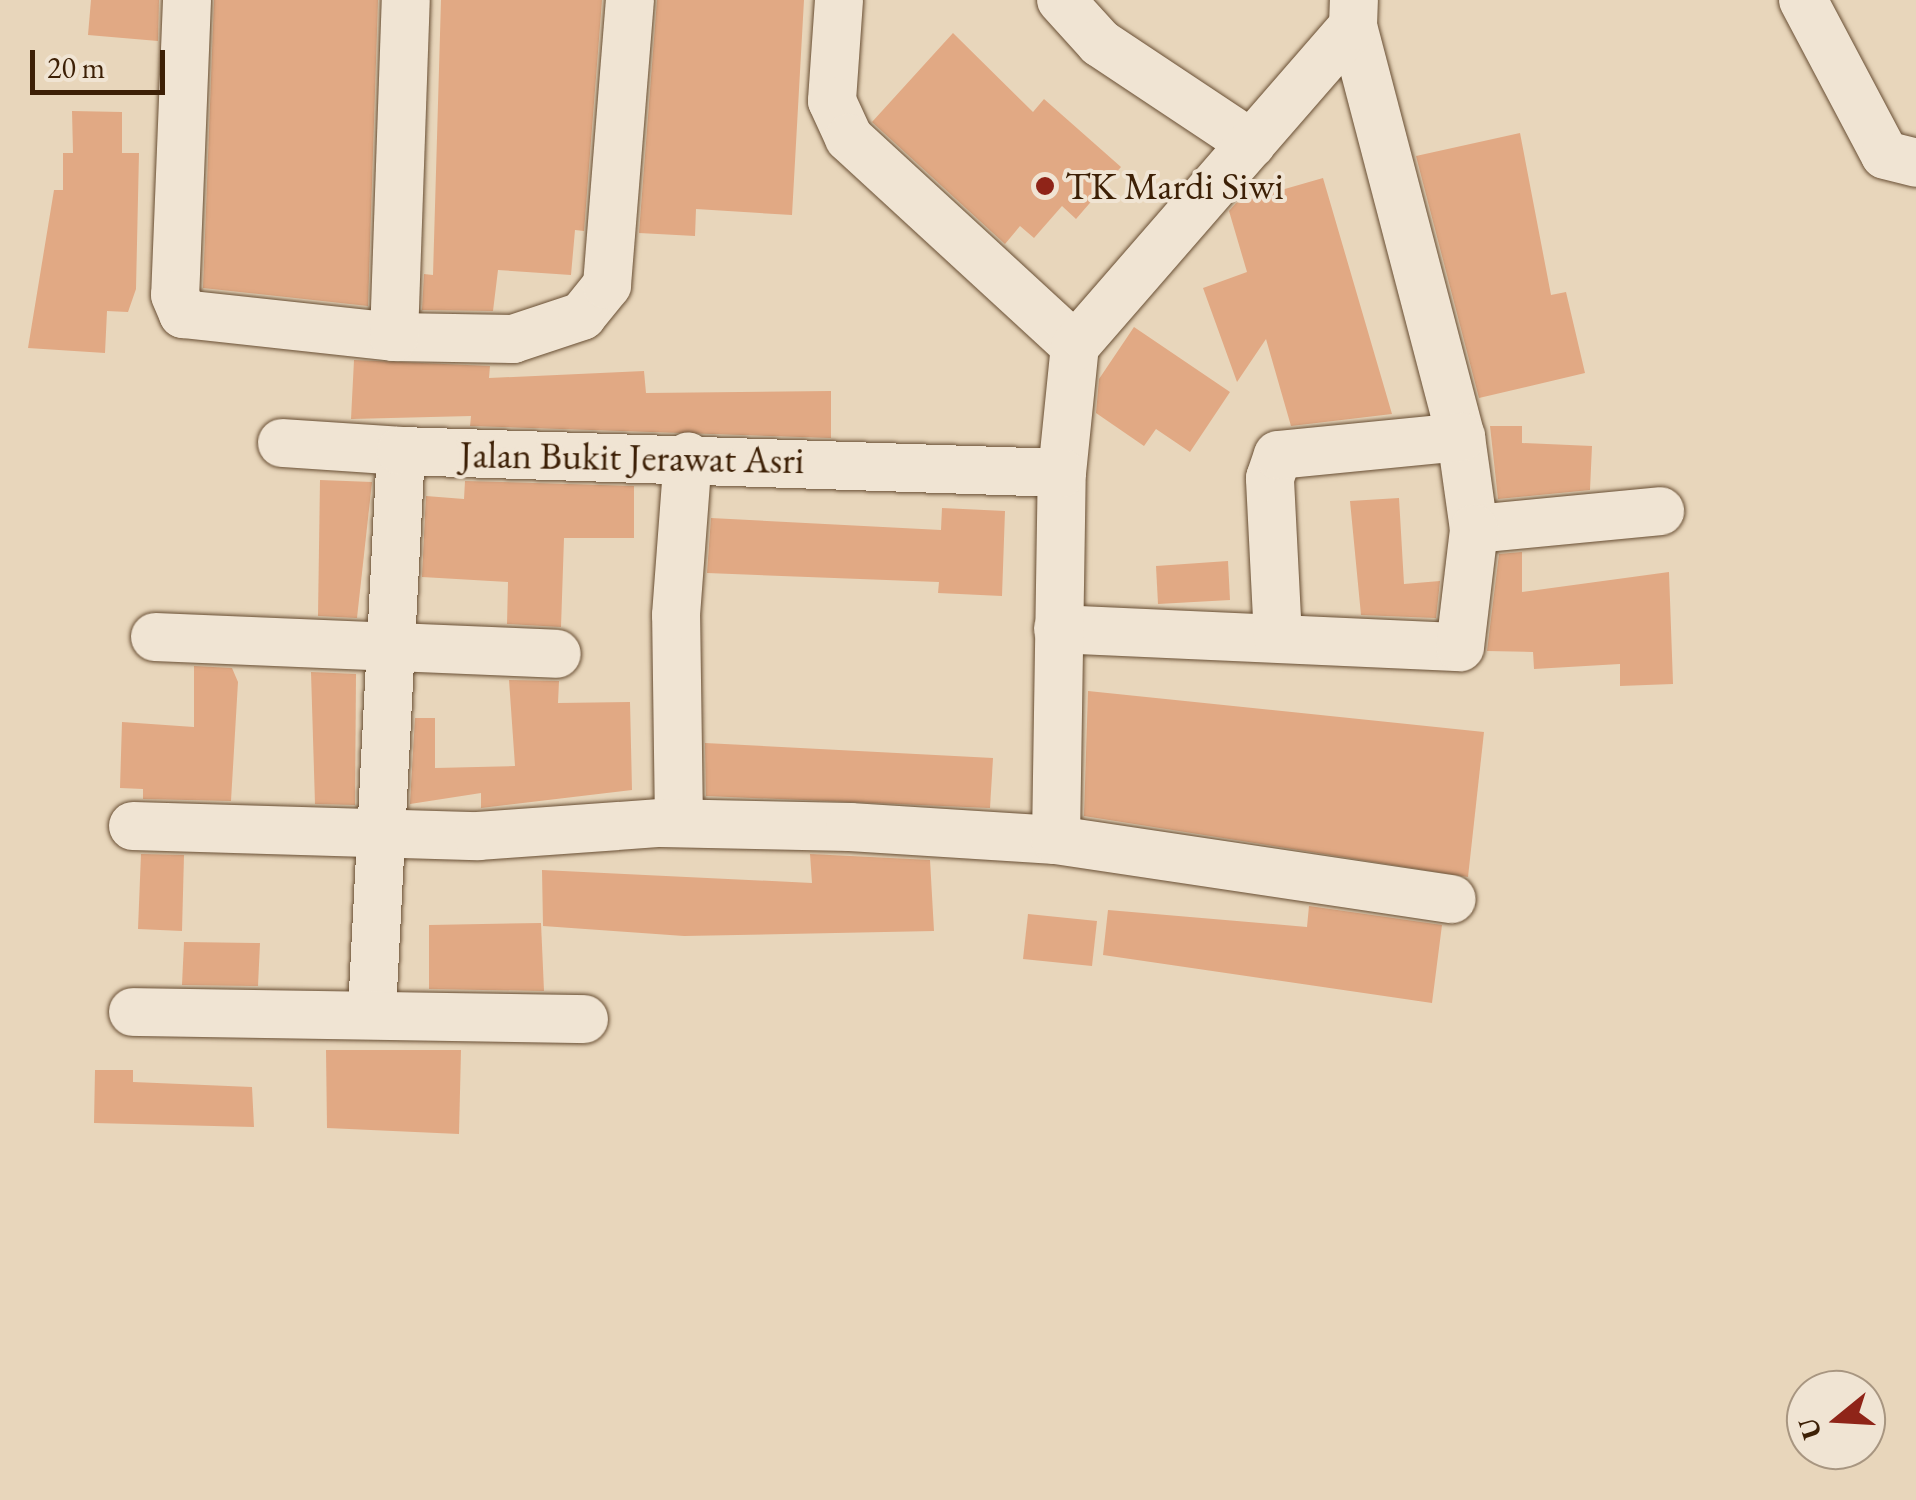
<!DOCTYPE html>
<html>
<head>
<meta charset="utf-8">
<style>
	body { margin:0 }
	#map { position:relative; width:1916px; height:1500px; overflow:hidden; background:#e8d6bb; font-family:"EB Garamond",serif }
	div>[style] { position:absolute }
	.building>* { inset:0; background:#e1a984 }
	.roads { filter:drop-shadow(0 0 2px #684e33) drop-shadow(0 0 2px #684e33) }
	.minor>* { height:48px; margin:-24px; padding:0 24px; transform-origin:24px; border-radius:24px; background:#f0e4d3 }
	.dots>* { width:28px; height:28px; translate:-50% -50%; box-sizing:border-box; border:5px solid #f0e4d3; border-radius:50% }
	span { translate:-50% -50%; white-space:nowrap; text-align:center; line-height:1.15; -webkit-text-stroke:8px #f0e4d3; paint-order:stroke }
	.poi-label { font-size:38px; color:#3d2006 }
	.left { translate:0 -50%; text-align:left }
	.street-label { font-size:38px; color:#3d2006 }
	.north { position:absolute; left:1786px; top:1370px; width:100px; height:100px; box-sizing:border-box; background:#f0e4d3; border:2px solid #a89681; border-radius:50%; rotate:252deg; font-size:28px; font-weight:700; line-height:40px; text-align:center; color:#3d2006 }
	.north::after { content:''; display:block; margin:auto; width:35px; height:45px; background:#8f2418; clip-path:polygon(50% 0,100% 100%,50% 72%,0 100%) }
	.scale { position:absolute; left:30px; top:50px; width:135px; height:45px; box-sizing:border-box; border:5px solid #3d2006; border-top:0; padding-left:12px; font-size:30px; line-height:35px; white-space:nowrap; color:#3d2006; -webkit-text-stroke:8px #f0e4d3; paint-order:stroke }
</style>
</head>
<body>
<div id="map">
	<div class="building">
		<i style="clip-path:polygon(91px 0,159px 0,158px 41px,88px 35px)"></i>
		<i style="clip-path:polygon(214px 0,378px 0,368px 306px,203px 288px)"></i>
		<i style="clip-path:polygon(441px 0,602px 0,584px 231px,575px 230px,571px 275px,498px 270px,493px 311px,422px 310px,424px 274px,433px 275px)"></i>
		<i style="clip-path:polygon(657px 0,804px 0,792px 215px,696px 209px,695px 236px,639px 233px)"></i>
		<i style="clip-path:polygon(953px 33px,1033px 112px,1044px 99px,1121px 167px,1076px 219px,1062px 206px,1034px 238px,1020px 226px,1005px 244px,872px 122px)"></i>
		<i style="clip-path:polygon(72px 111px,122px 112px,122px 153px,139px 153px,136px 289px,128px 312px,107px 311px,105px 353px,28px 348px,54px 190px,63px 190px,63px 153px,73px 153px)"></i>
		<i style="clip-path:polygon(1520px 133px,1551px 295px,1566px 292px,1585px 373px,1479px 398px,1416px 156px)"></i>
		<i style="clip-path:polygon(1323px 178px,1392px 414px,1291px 426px,1266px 339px,1237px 382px,1203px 288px,1247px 272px,1229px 211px,1236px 203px)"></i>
		<i style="clip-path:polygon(1134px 327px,1230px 392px,1190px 452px,1156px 429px,1144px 446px,1096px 413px,1099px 379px)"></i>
		<i style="clip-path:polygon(354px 360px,490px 366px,489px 378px,644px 371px,646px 393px,831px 391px,831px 438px,470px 426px,471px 416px,351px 419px)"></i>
		<i style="clip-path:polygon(1490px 426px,1522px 426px,1522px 443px,1592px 446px,1590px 490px,1498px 499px)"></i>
		<i style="clip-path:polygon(320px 480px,372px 482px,357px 618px,318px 616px)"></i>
		<i style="clip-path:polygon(465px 481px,634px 486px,634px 538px,564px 538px,561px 627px,507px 624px,508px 582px,422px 577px,426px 496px,464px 499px)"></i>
		<i style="clip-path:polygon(1399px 498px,1404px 584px,1440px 581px,1436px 618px,1361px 615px,1350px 501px)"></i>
		<i style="clip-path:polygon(942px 508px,1005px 511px,1002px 596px,938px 593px,939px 582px,707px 573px,711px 518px,941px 530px)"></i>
		<i style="clip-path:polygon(1522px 552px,1522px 592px,1669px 572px,1673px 684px,1620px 686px,1620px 664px,1534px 669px,1533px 652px,1487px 651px,1499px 554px)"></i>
		<i style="clip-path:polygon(1228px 561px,1230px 600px,1158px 604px,1156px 566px)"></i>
		<i style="clip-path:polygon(194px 666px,232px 668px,238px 682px,231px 801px,143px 799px,143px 789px,120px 788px,122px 722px,194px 727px)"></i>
		<i style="clip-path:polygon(311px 672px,356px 674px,355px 805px,315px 804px)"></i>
		<i style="clip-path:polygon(509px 680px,559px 681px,558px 703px,630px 702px,632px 790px,481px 808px,481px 793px,410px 804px,415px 718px,435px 718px,435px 768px,515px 766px)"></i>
		<i style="clip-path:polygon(1088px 691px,1484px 732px,1468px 877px,1084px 816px)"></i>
		<i style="clip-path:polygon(705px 743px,993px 758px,990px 808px,706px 796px)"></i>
		<i style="clip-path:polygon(141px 854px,184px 855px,182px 931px,138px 929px)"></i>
		<i style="clip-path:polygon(810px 854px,930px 860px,934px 931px,684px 936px,543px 926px,542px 870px,812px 883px)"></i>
		<i style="clip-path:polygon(1309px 906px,1442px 925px,1432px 1003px,1103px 955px,1108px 910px,1307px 927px)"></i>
		<i style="clip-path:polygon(1028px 914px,1097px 921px,1092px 966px,1023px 959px)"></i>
		<i style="clip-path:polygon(541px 923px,544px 991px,429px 989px,429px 925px)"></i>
		<i style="clip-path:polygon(184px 942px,260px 943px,258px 986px,182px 985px)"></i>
		<i style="clip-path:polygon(326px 1050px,461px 1050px,459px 1134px,327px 1128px)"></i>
		<i style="clip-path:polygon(95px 1070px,133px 1070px,133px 1082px,252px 1087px,254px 1127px,94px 1123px)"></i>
	</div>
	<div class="roads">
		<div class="minor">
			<i style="left:187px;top:0;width:295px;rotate:92.3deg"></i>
			<i style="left:175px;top:295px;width:21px;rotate:67deg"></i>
			<i style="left:183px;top:314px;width:212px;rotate:6.2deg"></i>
			<i style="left:394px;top:337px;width:119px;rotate:1deg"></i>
			<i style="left:513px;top:339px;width:73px;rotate:-18.4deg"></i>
			<i style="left:582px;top:316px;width:40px;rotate:-51deg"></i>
			<i style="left:607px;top:285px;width:286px;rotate:-85.4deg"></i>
			<i style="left:839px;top:0;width:101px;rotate:94deg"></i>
			<i style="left:832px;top:101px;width:41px;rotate:65.3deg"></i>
			<i style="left:849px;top:138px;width:307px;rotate:42.6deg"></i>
			<i style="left:1061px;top:0;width:58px;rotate:47.8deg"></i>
			<i style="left:1100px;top:43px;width:182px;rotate:33.6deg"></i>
			<i style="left:1803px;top:0;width:175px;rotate:62.1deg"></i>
			<i style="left:1885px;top:155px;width:32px;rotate:14deg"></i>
			<i style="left:1353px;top:26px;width:425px;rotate:75.3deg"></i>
			<i style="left:1461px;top:437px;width:93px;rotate:82deg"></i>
			<i style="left:1474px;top:529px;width:187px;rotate:-5.5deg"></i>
			<i style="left:394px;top:337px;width:337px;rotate:-88deg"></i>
			<i style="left:282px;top:443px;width:119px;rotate:3.8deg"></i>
			<i style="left:1058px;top:629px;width:402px;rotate:2.6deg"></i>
			<i style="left:1460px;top:647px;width:119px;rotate:-83.2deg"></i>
			<i style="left:155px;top:637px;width:402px;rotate:2.4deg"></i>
			<i style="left:1278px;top:638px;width:160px;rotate:-92.9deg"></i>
			<i style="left:1270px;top:478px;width:24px;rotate:-71deg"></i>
			<i style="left:1278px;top:455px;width:184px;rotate:-5.6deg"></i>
			<i style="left:679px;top:823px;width:208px;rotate:-90.8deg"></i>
			<i style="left:676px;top:615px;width:159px;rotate:-85.7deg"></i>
			<i style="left:133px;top:826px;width:345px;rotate:1.7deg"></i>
			<i style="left:478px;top:836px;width:183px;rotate:-4.1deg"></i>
			<i style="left:661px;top:823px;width:189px;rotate:1.2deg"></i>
			<i style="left:850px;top:827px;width:206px;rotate:3.6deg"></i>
			<i style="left:1056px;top:840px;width:400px;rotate:8.5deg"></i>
			<i style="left:1056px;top:840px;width:367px;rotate:-89.1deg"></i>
			<i style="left:1062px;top:473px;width:128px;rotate:-84.2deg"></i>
			<i style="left:1075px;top:346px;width:424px;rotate:-49deg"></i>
			<i style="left:1353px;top:26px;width:26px;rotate:-88deg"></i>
			<i style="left:372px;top:1011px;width:561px;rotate:-87.04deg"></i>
			<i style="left:401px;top:451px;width:661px;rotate:1.91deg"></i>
			<i style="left:133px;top:1012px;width:451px;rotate:0.9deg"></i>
		</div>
	</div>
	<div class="dots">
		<i style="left:1045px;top:186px;background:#8f2418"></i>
	</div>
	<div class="poi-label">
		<span class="left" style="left:1065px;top:186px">TK Mardi Siwi</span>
	</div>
	<div class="street-label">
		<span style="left:632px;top:457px;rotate:1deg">Jalan Bukit Jerawat Asri</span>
	</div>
	<div class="north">U</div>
	<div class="scale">20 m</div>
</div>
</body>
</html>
